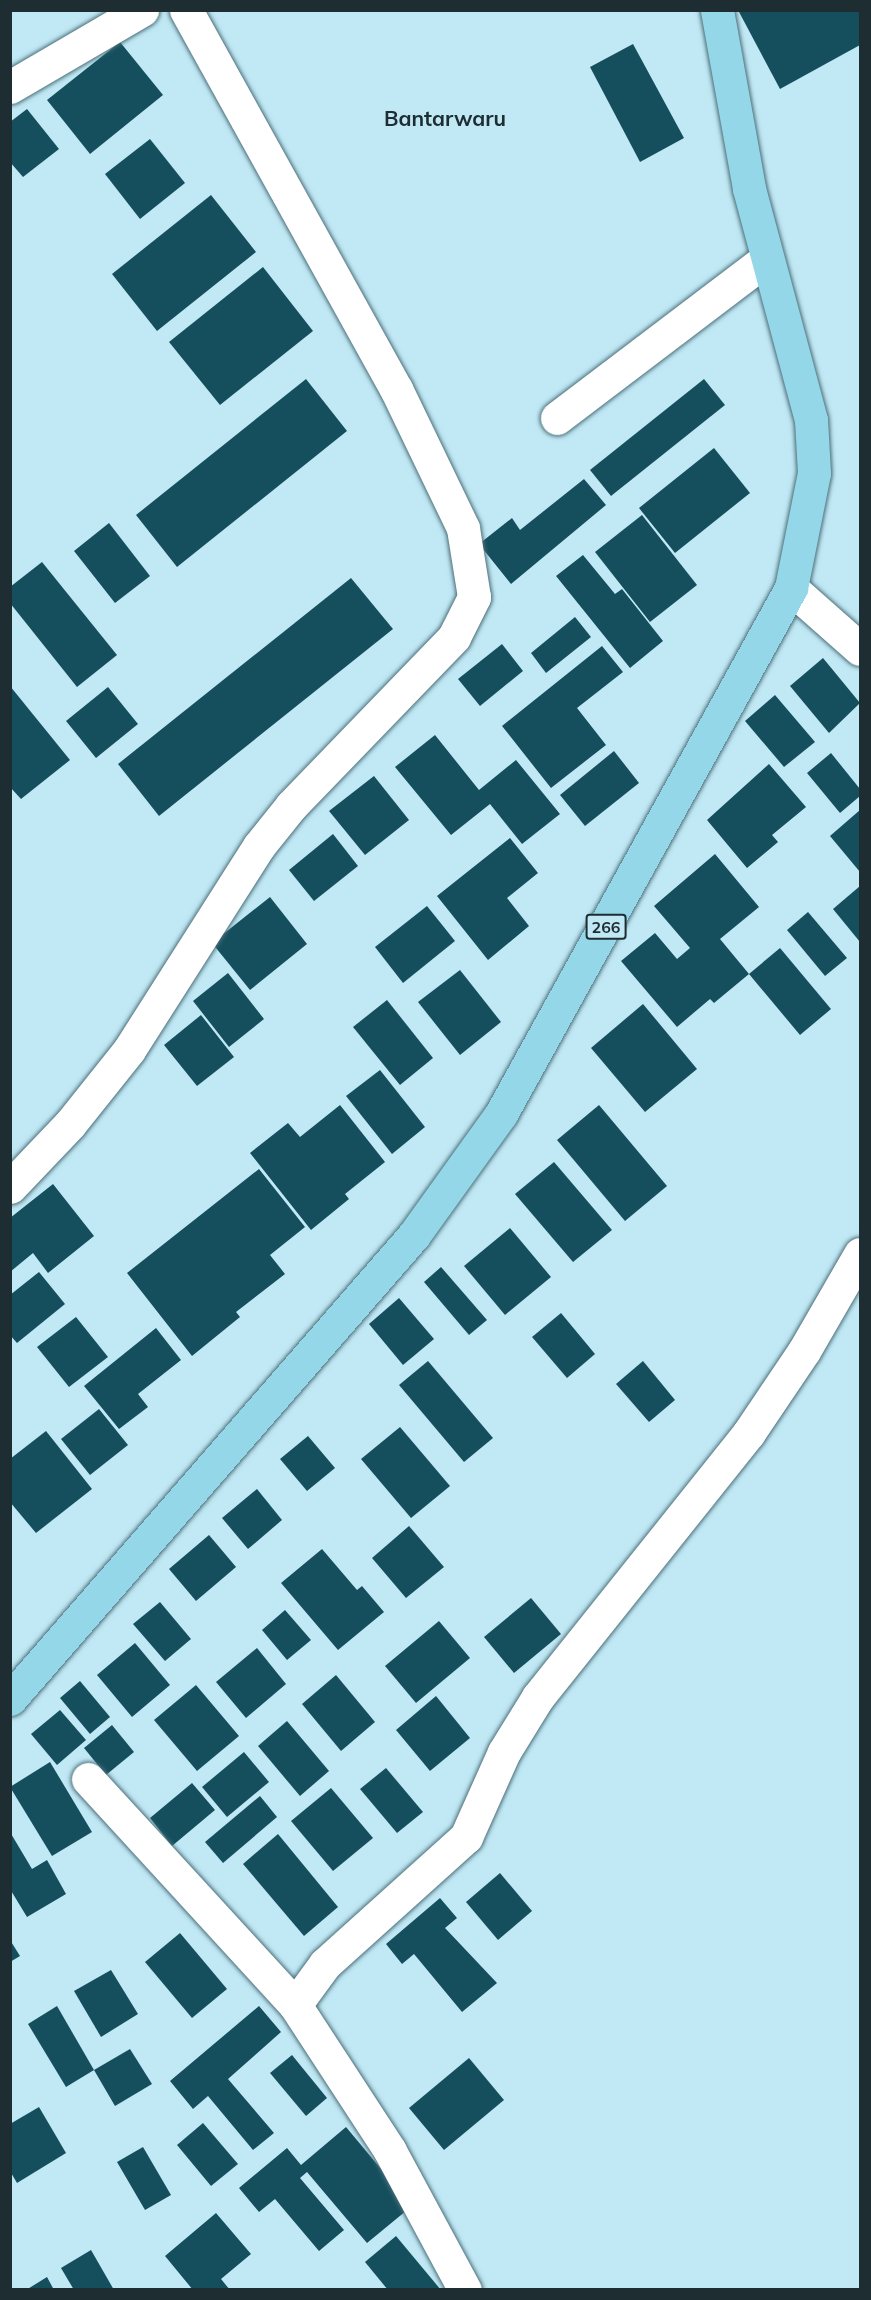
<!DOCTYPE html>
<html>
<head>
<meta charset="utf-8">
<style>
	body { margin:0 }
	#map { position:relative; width:871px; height:2300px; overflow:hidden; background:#c1e9f5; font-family:Mulish,sans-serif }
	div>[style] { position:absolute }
	.building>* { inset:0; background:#154f5d }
	.roads { filter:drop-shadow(0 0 2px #4b6f7a) drop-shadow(0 0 2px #4b6f7a) }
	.street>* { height:33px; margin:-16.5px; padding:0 16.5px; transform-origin:16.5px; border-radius:16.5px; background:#fff }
	.primary>* { height:33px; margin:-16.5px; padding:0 16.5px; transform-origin:16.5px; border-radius:16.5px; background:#94d7e8 }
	span { translate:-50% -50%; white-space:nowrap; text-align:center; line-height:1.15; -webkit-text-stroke:6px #c1e9f5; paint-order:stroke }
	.shield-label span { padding:2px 4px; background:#c1e9f5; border:2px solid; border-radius:4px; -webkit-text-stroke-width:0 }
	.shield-label { font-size:16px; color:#1e2d32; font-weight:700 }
	.quarter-label { font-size:21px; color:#1e2d32; font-weight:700 }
	.frame { position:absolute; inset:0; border:12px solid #1e2d32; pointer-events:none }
</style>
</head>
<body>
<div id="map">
	<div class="building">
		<i style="clip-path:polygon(738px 10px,860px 10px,860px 45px,780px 89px)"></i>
		<i style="clip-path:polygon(120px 42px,163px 95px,90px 154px,47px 100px)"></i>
		<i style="clip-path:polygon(633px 44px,684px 138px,640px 162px,590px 67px)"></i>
		<i style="clip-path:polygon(27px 109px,59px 149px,23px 177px,10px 162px,10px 122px)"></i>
		<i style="clip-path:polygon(150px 139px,185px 183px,140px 219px,105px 174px)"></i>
		<i style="clip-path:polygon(211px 195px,256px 252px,157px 331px,112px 274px)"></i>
		<i style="clip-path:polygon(263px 267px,313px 331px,220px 405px,169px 342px)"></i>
		<i style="clip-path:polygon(306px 379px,347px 431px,177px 567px,136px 515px)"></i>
		<i style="clip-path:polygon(704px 379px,725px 405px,611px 496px,590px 470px)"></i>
		<i style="clip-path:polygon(714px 448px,750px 493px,675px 553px,639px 508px)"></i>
		<i style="clip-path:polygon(584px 479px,606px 505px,511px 584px,479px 544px,512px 518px,520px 530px)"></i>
		<i style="clip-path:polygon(642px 515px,697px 585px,650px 622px,595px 552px)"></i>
		<i style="clip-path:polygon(109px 523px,150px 576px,115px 603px,74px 551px)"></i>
		<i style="clip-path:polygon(583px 555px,615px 594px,622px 589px,663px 641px,630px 668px,556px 576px)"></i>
		<i style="clip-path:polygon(42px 562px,117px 655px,77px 687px,10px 603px,10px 587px)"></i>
		<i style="clip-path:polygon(351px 578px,393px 629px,159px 816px,118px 764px)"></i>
		<i style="clip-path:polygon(575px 617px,591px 637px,546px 673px,531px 653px)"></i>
		<i style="clip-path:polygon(502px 644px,523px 671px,480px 706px,458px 679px)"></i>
		<i style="clip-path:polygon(602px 646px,623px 672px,577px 708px,606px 745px,551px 788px,502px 726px)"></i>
		<i style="clip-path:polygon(823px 658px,860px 703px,829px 733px,790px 686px)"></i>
		<i style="clip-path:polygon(10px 686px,70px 760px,21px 799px,10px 787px)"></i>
		<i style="clip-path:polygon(108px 687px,138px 724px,96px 758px,66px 721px)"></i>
		<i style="clip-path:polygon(775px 695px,815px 742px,784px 767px,745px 721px)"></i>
		<i style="clip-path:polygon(435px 735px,479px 790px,516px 760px,560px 814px,522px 844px,490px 804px,451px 835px,395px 767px)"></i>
		<i style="clip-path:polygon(614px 751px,639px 783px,585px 826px,560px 795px)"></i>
		<i style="clip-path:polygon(831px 753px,860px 789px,860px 796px,840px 813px,807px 773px)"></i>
		<i style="clip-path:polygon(769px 764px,806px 807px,772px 835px,778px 842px,747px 868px,707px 820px)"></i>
		<i style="clip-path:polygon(374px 776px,409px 820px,365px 855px,329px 811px)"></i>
		<i style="clip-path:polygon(860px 810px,860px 872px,830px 836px)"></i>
		<i style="clip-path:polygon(333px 834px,358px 866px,314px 901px,289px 870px)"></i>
		<i style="clip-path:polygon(510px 838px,538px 873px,507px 898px,529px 926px,488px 960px,437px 896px)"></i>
		<i style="clip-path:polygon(715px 854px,759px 907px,720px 939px,749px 974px,714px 1003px,710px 999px,677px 1027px,621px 961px,655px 933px,677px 959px,690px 948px,654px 906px)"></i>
		<i style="clip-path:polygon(860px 886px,860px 942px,833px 909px)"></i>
		<i style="clip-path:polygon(270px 897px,307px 944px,250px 990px,212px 943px)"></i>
		<i style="clip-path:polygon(427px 906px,455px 941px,403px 983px,375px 947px)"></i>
		<i style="clip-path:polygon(808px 912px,847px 958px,825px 976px,787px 930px)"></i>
		<i style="clip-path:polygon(780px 948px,831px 1009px,800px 1035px,749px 974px)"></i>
		<i style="clip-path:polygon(460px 970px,501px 1022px,460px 1055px,418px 1002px)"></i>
		<i style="clip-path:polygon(228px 973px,264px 1019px,229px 1047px,193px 1001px)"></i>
		<i style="clip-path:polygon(387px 1000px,433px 1058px,400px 1085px,353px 1027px)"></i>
		<i style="clip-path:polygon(643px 1004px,697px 1069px,645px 1112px,591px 1048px)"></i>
		<i style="clip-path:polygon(201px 1015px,234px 1057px,197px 1086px,164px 1045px)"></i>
		<i style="clip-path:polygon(380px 1070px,425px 1127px,392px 1154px,346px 1096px)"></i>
		<i style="clip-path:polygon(340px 1105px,385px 1162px,345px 1194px,349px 1199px,311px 1230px,250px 1153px,288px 1123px,300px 1137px)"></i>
		<i style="clip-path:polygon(599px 1105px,667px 1186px,625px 1221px,557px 1140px)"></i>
		<i style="clip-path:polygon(554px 1162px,612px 1230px,573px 1262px,515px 1194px)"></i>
		<i style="clip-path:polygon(259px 1169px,305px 1227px,270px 1255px,285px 1274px,236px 1312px,240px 1317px,192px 1356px,127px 1273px)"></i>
		<i style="clip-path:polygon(53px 1184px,94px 1236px,48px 1273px,33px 1253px,10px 1272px,10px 1218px)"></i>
		<i style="clip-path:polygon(510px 1228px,551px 1277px,505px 1315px,464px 1266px)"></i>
		<i style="clip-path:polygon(441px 1267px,487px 1320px,469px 1335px,424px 1282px)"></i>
		<i style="clip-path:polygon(39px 1272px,65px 1304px,17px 1343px,10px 1335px,10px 1295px)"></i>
		<i style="clip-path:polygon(399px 1298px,434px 1339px,403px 1365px,369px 1324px)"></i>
		<i style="clip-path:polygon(561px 1313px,595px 1354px,567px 1378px,532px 1337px)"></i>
		<i style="clip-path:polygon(76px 1317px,108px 1357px,69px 1387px,37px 1347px)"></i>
		<i style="clip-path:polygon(156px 1328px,181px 1360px,138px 1394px,148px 1407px,119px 1429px,84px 1386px)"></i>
		<i style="clip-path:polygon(428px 1361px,493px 1438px,464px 1462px,399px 1385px)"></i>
		<i style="clip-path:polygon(643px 1361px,675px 1400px,649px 1422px,616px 1384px)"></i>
		<i style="clip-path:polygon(99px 1409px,128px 1445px,90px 1475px,61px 1439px)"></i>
		<i style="clip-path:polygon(400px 1427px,450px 1486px,411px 1518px,361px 1459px)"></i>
		<i style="clip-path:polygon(46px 1431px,92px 1489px,36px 1533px,10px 1502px,10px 1459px)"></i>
		<i style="clip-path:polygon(308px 1436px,335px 1468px,307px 1491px,280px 1459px)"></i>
		<i style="clip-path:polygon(257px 1489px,282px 1520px,248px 1549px,222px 1518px)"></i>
		<i style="clip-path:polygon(409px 1526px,444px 1567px,406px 1598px,372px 1558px)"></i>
		<i style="clip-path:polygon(209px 1535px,236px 1567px,196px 1601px,169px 1569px)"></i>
		<i style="clip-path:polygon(322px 1549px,357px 1590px,362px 1586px,384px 1612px,338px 1650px,281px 1583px)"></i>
		<i style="clip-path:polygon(531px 1598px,561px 1634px,514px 1673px,484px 1637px)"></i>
		<i style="clip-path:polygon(160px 1602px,191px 1639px,165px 1661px,133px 1624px)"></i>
		<i style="clip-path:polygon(285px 1610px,311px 1640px,287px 1660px,262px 1630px)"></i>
		<i style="clip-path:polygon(439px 1621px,470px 1658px,416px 1703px,385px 1666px)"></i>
		<i style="clip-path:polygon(135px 1643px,170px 1685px,132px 1717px,97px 1675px)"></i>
		<i style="clip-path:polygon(257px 1648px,286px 1684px,246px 1718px,216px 1682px)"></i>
		<i style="clip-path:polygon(336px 1675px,375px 1722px,341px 1751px,302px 1704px)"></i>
		<i style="clip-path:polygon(80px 1681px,110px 1717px,90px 1734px,60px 1698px)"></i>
		<i style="clip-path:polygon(196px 1685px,239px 1736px,197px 1771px,154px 1720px)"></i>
		<i style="clip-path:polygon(436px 1696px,470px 1738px,430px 1771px,396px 1730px)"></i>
		<i style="clip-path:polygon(60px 1710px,86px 1740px,57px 1765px,31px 1734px)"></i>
		<i style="clip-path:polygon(287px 1721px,329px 1771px,300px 1796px,258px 1746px)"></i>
		<i style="clip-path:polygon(112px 1725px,134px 1752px,106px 1775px,84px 1748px)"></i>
		<i style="clip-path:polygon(244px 1752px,269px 1782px,227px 1817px,202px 1787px)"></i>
		<i style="clip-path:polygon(50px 1762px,92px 1832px,52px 1856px,10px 1787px)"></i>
		<i style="clip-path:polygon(386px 1768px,423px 1812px,397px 1833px,360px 1789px)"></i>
		<i style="clip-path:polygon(192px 1783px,215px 1810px,172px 1846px,150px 1818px)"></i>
		<i style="clip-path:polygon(331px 1788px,373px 1838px,333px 1871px,291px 1821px)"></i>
		<i style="clip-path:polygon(260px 1796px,277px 1817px,223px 1863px,205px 1842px)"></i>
		<i style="clip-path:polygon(10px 1832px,32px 1869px,47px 1860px,66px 1894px,27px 1917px,10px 1889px)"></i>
		<i style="clip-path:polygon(278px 1834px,338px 1907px,304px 1936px,243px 1864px)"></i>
		<i style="clip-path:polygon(500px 1873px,532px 1911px,498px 1940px,466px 1902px)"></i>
		<i style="clip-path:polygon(440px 1898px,457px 1918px,445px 1928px,497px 1983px,462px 2012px,414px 1954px,402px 1964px,386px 1944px)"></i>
		<i style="clip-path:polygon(180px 1933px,227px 1989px,192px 2018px,145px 1962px)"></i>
		<i style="clip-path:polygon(10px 1940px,20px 1956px,10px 1962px)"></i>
		<i style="clip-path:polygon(111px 1970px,138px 2014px,101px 2037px,74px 1991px)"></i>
		<i style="clip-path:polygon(57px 2006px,94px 2070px,66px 2087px,28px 2024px)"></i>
		<i style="clip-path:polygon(259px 2006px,281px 2032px,228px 2079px,274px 2133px,253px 2150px,208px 2096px,193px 2109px,170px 2081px)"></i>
		<i style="clip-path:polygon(130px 2049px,152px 2084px,115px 2106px,94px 2070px)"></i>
		<i style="clip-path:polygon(292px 2055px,327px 2098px,306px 2116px,270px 2073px)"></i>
		<i style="clip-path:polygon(469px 2058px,504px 2100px,444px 2150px,409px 2108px)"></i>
		<i style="clip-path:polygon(39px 2107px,66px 2153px,17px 2183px,10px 2171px,10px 2124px)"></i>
		<i style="clip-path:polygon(203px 2123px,238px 2164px,211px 2186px,177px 2145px)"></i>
		<i style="clip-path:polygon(346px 2127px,412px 2206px,367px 2243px,307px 2172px,300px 2178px,344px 2230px,319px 2251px,275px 2199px,259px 2212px,239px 2188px,287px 2148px,301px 2165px)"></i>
		<i style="clip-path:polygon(143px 2147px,171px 2195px,145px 2210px,117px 2162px)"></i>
		<i style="clip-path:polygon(216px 2213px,251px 2254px,221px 2279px,230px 2290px,193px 2290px,165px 2256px)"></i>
		<i style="clip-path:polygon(396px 2236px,441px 2290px,388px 2290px,365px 2262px)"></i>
		<i style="clip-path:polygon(91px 2250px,114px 2290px,74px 2290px,61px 2268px)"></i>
		<i style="clip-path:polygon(47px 2277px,54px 2290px,26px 2290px)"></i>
	</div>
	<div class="roads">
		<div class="street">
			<i style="left:10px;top:87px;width:153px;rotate:-30.3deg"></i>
			<i style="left:557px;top:418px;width:261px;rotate:-37.2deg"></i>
			<i style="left:791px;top:588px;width:92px;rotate:41.5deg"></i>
			<i style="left:10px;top:1187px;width:87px;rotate:-46.4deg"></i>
			<i style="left:70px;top:1124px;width:95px;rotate:-51.4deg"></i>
			<i style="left:129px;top:1050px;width:242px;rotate:-57.5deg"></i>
			<i style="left:259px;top:846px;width:51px;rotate:-51.3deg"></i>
			<i style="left:291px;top:806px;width:235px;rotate:-46deg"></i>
			<i style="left:454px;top:637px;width:45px;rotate:-63.4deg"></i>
			<i style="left:474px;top:597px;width:70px;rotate:-99.1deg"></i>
			<i style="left:463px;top:528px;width:154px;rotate:-115.7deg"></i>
			<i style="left:396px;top:389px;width:433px;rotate:-119deg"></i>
			<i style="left:88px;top:1779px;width:306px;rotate:47.5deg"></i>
			<i style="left:295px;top:2005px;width:174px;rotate:56.9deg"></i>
			<i style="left:390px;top:2151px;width:158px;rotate:61.7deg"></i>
			<i style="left:295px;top:2005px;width:51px;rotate:-53.8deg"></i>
			<i style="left:325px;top:1964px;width:190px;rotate:-42deg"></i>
			<i style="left:466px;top:1837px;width:93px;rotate:-65.9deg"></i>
			<i style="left:504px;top:1752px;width:65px;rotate:-58.3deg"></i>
			<i style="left:538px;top:1697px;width:337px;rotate:-51.4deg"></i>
			<i style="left:748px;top:1434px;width:100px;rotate:-56deg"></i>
			<i style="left:804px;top:1351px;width:112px;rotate:-60deg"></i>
		</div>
		<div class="primary">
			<i style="left:10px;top:1699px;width:615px;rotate:-48.95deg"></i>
			<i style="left:414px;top:1235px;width:149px;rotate:-54.3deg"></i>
			<i style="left:501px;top:1114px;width:601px;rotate:-61.13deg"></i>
			<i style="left:791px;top:588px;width:117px;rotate:-78.7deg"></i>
			<i style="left:814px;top:473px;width:53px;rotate:-93.2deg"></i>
			<i style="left:811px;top:420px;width:240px;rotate:-105deg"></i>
			<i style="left:749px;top:188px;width:181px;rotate:-100.2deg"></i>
		</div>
	</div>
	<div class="shield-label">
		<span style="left:606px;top:927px">266</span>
	</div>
	<div class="quarter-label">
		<span style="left:445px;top:118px">Bantarwaru</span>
	</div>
	<div class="frame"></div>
</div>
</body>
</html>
